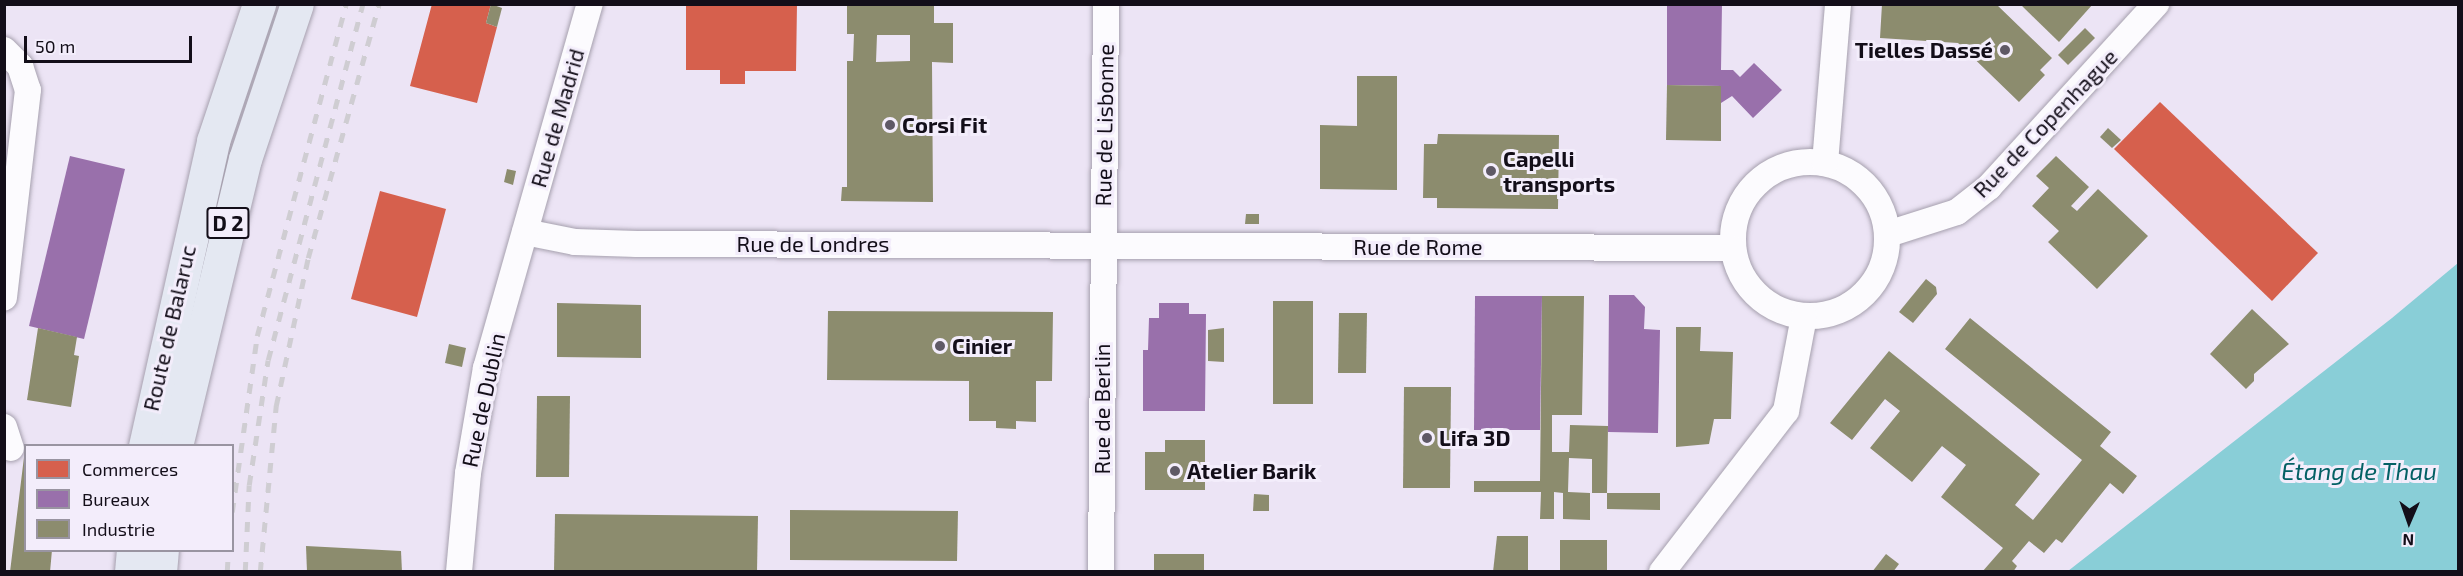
<!DOCTYPE html>
<html>
<head>
<meta charset="utf-8">
<style>
	body { margin:0 }
	#map { position:relative; width:2463px; height:576px; overflow:hidden; background:#ece4f5; font-family:"Exo 2",sans-serif }
	div>[style] { position:absolute }
	.water>* { inset:0; background:#89ced7 }
	.shops>* { inset:0; background:#d6604d }
	.offices>* { inset:0; background:#9970ab }
	.industry>* { inset:0; background:#8c8c6e }
	.roads { filter:drop-shadow(0 0 2px #a6a0ae) drop-shadow(0 0 2px #a6a0ae) }
	.minor>* { height:26px; margin:-13px; padding:0 13px; transform-origin:13px; border-radius:13px; background:#fcfbfe }
	.minor>.ring { margin:-13px; padding:0; box-sizing:content-box; background:none; border:26px solid #fcfbfe; border-radius:50% }
	.major>* { height:33px; margin:-16.5px; padding:0 16.5px; transform-origin:16.5px; border-radius:16.5px; background:#e4e8f2 }
	.rail>* { height:4.5px; margin-top:-2.25px; transform-origin:0; background:repeating-linear-gradient(90deg,#cfcdd2 0 10px,transparent 0 20px) }
	.dots>* { width:16px; height:16px; translate:-50% -50%; box-sizing:border-box; border:3px solid #f3edfb; border-radius:50% }
	span { translate:-50% -50%; white-space:nowrap; text-align:center; line-height:1.15; -webkit-text-stroke:6px #f3edfb; paint-order:stroke }
	.shield-label span { padding:2px 4px; background:#f3edfb; border:2px solid; border-radius:4px; -webkit-text-stroke-width:0 }
	.shield-label { font-size:21px; color:#130e19; font-weight:700 }
	.poi-label { font-size:22px; color:#130e19; font-weight:700 }
	.right { translate:-100% -50%; text-align:right }
	.left { translate:0 -50%; text-align:left }
	.street-label { font-size:22px; color:#130e19 }
	.water-label { font-size:24px; color:#036064; font-style:italic }
	.frame { position:absolute; inset:0; border:6px solid #130e19; pointer-events:none }
	.legend { position:absolute; left:24px; top:444px; width:210px; height:108px; box-sizing:border-box; background:#f3edfb; border:2px solid #9994a1; margin:0; padding:8px 10px; list-style:none; font-size:18px; color:#130e19 }
	.legend li { display:flex; align-items:center; gap:12px; height:30px }
	.legend b { width:30px; border:2px solid #9994a1 }
	.north { position:absolute; left:2379px; top:492px; width:60px; height:60px; -webkit-text-stroke:4px #f3edfb; paint-order:stroke; rotate:182deg; font-size:16px; font-weight:700; line-height:24px; text-align:center; color:#130e19 }
	.north::after { content:''; display:block; margin:auto; width:21px; height:27px; background:#130e19; clip-path:polygon(50% 0,100% 100%,50% 72%,0 100%) }
	.scale { position:absolute; left:24px; top:36px; width:168px; height:27px; box-sizing:border-box; border:3px solid #130e19; border-top:0; padding-left:8px; font-size:18px; line-height:21px; white-space:nowrap; color:#130e19; -webkit-text-stroke:4px #f3edfb; paint-order:stroke }
</style>
</head>
<body>
<div id="map">
	<div class="water">
		<i style="clip-path:polygon(2458px 263px,2458px 571px,2068px 571px,2392px 318px)"></i>
	</div>
	<div class="shops">
		<i style="clip-path:polygon(432px 4px,491px 4px,486px 23px,497px 27px,477px 103px,410px 86px)"></i>
		<i style="clip-path:polygon(686px 4px,797px 4px,796px 71px,745px 71px,745px 84px,720px 84px,720px 70px,686px 70px)"></i>
		<i style="clip-path:polygon(2160px 102px,2318px 253px,2272px 301px,2114px 149px)"></i>
		<i style="clip-path:polygon(380px 191px,446px 209px,417px 317px,351px 299px)"></i>
	</div>
	<div class="offices">
		<i style="clip-path:polygon(1667px 4px,1722px 4px,1721px 70px,1733px 70px,1740px 77px,1754px 63px,1782px 90px,1753px 118px,1732px 96px,1721px 103px,1721px 86px,1667px 85px)"></i>
		<i style="clip-path:polygon(70px 156px,125px 169px,84px 339px,29px 326px)"></i>
		<i style="clip-path:polygon(1609px 295px,1634px 295px,1645px 307px,1644px 329px,1660px 330px,1658px 433px,1608px 432px)"></i>
		<i style="clip-path:polygon(1475px 296px,1542px 296px,1540px 430px,1474px 430px)"></i>
		<i style="clip-path:polygon(1159px 303px,1189px 303px,1189px 314px,1206px 314px,1205px 411px,1143px 411px,1143px 350px,1148px 350px,1149px 318px,1159px 318px)"></i>
	</div>
	<div class="industry">
		<i style="clip-path:polygon(491px 4px,502px 8px,497px 27px,486px 23px)"></i>
		<i style="clip-path:polygon(1882px 4px,1996px 4px,2052px 58px,2040px 70px,2045px 75px,2019px 102px,1958px 43px,1880px 38px)"></i>
		<i style="clip-path:polygon(2020px 4px,2093px 4px,2059px 42px)"></i>
		<i style="clip-path:polygon(evenodd,847px 5px,934px 5px,934px 23px,953px 23px,953px 63px,932px 62px,933px 202px,841px 201px,842px 187px,847px 187px,847px 61px,853px 61px,854px 34px,847px 34px,847px 5px,877px 35px,910px 35px,910px 61px,876px 62px,877px 35px)"></i>
		<i style="clip-path:polygon(2085px 28px,2095px 38px,2068px 65px,2058px 55px)"></i>
		<i style="clip-path:polygon(1357px 76px,1397px 76px,1397px 190px,1320px 189px,1320px 125px,1357px 126px)"></i>
		<i style="clip-path:polygon(1667px 85px,1721px 86px,1721px 141px,1666px 140px)"></i>
		<i style="clip-path:polygon(2108px 128px,2121px 140px,2112px 148px,2100px 137px)"></i>
		<i style="clip-path:polygon(1438px 134px,1559px 135px,1558px 209px,1437px 208px,1437px 198px,1423px 198px,1424px 144px,1437px 144px)"></i>
		<i style="clip-path:polygon(2056px 156px,2089px 187px,2071px 206px,2077px 211px,2098px 189px,2148px 236px,2097px 289px,2048px 242px,2059px 231px,2032px 206px,2049px 188px,2036px 176px)"></i>
		<i style="clip-path:polygon(507px 169px,516px 171px,513px 185px,504px 182px)"></i>
		<i style="clip-path:polygon(1246px 214px,1259px 214px,1259px 224px,1245px 224px)"></i>
		<i style="clip-path:polygon(1926px 279px,1936px 287px,1937px 294px,1913px 323px,1899px 312px)"></i>
		<i style="clip-path:polygon(1542px 296px,1584px 296px,1582px 415px,1552px 415px,1552px 452px,1569px 452px,1570px 425px,1608px 426px,1607px 493px,1592px 493px,1592px 459px,1569px 458px,1568px 492px,1590px 493px,1590px 520px,1563px 519px,1563px 493px,1554px 492px,1554px 519px,1540px 519px,1541px 492px,1474px 492px,1474px 481px,1540px 481px)"></i>
		<i style="clip-path:polygon(1273px 301px,1313px 301px,1313px 404px,1273px 404px)"></i>
		<i style="clip-path:polygon(557px 303px,641px 305px,641px 358px,557px 357px)"></i>
		<i style="clip-path:polygon(2252px 309px,2289px 344px,2254px 374px,2254px 381px,2246px 389px,2210px 354px)"></i>
		<i style="clip-path:polygon(828px 311px,1053px 312px,1052px 381px,1036px 381px,1036px 422px,1016px 421px,1016px 429px,996px 428px,996px 421px,969px 421px,969px 381px,827px 380px)"></i>
		<i style="clip-path:polygon(1339px 313px,1367px 313px,1366px 373px,1338px 373px)"></i>
		<i style="clip-path:polygon(1970px 318px,2111px 432px,2100px 446px,2137px 476px,2123px 494px,2110px 483px,2062px 543px,2056px 539px,2044px 553px,2029px 541px,2012px 561px,2017px 566px,2013px 572px,1982px 572px,2003px 548px,1941px 497px,1966px 465px,1942px 446px,1912px 482px,1870px 448px,1900px 411px,1885px 399px,1852px 440px,1830px 423px,1889px 351px,2040px 474px,2015px 505px,2033px 520px,2082px 460px,1945px 349px)"></i>
		<i style="clip-path:polygon(1676px 327px,1701px 327px,1700px 351px,1733px 352px,1731px 419px,1714px 419px,1709px 444px,1676px 447px)"></i>
		<i style="clip-path:polygon(38px 328px,77px 337px,74px 355px,79px 356px,71px 407px,27px 400px)"></i>
		<i style="clip-path:polygon(1224px 328px,1224px 362px,1208px 361px,1208px 330px)"></i>
		<i style="clip-path:polygon(449px 344px,466px 348px,462px 367px,445px 363px)"></i>
		<i style="clip-path:polygon(1404px 387px,1451px 387px,1450px 488px,1403px 488px)"></i>
		<i style="clip-path:polygon(537px 396px,570px 396px,569px 477px,536px 477px)"></i>
		<i style="clip-path:polygon(1165px 440px,1205px 440px,1205px 490px,1145px 490px,1145px 452px,1165px 452px)"></i>
		<i style="clip-path:polygon(24px 457px,26px 550px,52px 550px,50px 572px,10px 572px)"></i>
		<i style="clip-path:polygon(1607px 493px,1660px 493px,1660px 510px,1607px 509px)"></i>
		<i style="clip-path:polygon(1254px 494px,1269px 495px,1269px 511px,1253px 511px)"></i>
		<i style="clip-path:polygon(790px 510px,958px 511px,957px 561px,790px 560px)"></i>
		<i style="clip-path:polygon(555px 514px,758px 516px,757px 572px,554px 572px)"></i>
		<i style="clip-path:polygon(1497px 536px,1528px 536px,1528px 572px,1493px 572px)"></i>
		<i style="clip-path:polygon(1560px 540px,1607px 540px,1607px 572px,1560px 572px)"></i>
		<i style="clip-path:polygon(306px 546px,401px 551px,402px 572px,307px 572px)"></i>
		<i style="clip-path:polygon(1154px 554px,1204px 554px,1204px 572px,1154px 572px)"></i>
		<i style="clip-path:polygon(1886px 554px,1899px 564px,1893px 572px,1872px 572px)"></i>
	</div>
	<div class="roads">
		<div class="minor">
			<i style="left:4px;top:50px;width:23px;rotate:45deg"></i>
			<i style="left:20px;top:66px;width:25px;rotate:72deg"></i>
			<i style="left:28px;top:90px;width:209px;rotate:96.6deg"></i>
			<i class="ring" style="left:1733px;top:162px;width:128px;height:128px"></i>
			<i style="left:1825px;top:163px;width:160px;rotate:-85.3deg"></i>
			<i style="left:525px;top:232px;width:51px;rotate:11.3deg"></i>
			<i style="left:575px;top:242px;width:62px;rotate:1.8deg"></i>
			<i style="left:637px;top:244px;width:1095px;rotate:0.21deg"></i>
			<i style="left:1888px;top:234px;width:72px;rotate:-17.7deg"></i>
			<i style="left:1957px;top:212px;width:41px;rotate:-38deg"></i>
			<i style="left:1989px;top:187px;width:248px;rotate:-47.6deg"></i>
			<i style="left:4px;top:427px;width:22px;rotate:72deg"></i>
			<i style="left:459px;top:572px;width:99px;rotate:-84.8deg"></i>
			<i style="left:468px;top:473px;width:107px;rotate:-80.3deg"></i>
			<i style="left:486px;top:368px;width:379px;rotate:-74.1deg"></i>
			<i style="left:1101px;top:572px;width:568px;rotate:-89.5deg"></i>
			<i style="left:1662px;top:572px;width:203px;rotate:-52.4deg"></i>
			<i style="left:1786px;top:411px;width:96px;rotate:-79.2deg"></i>
		</div>
		<div class="major">
			<i style="left:145px;top:446px;width:312px;rotate:-77.4deg"></i>
			<i style="left:213px;top:141px;width:145px;rotate:-71.4deg"></i>
			<i style="left:176px;top:446px;width:295px;rotate:-76.5deg"></i>
			<i style="left:245px;top:159px;width:163px;rotate:-71.5deg"></i>
			<i style="left:131px;top:572px;width:22px;rotate:-85deg"></i>
			<i style="left:160px;top:572px;width:22px;rotate:-85deg"></i>
		</div>
	</div>
	<div class="rail">
		<i style="left:232px;top:512px;width:178px;rotate:-81.9deg"></i>
		<i style="left:257px;top:336px;width:344px;rotate:-75deg"></i>
		<i style="left:227px;top:572px;width:22px;rotate:-87deg"></i>
		<i style="left:245px;top:572px;width:87px;rotate:-87.4deg"></i>
		<i style="left:249px;top:485px;width:126px;rotate:-81.4deg"></i>
		<i style="left:268px;top:360px;width:368px;rotate:-75.1deg"></i>
		<i style="left:260px;top:572px;width:167px;rotate:-84.5deg"></i>
		<i style="left:276px;top:406px;width:151px;rotate:-77.8deg"></i>
		<i style="left:308px;top:258px;width:264px;rotate:-74.4deg"></i>
	</div>
	<div class="dots">
		<i style="left:2005px;top:50px;background:#5f5966"></i>
		<i style="left:890px;top:125px;background:#5f5966"></i>
		<i style="left:1491px;top:171px;background:#5f5966"></i>
		<i style="left:940px;top:346px;background:#5f5966"></i>
		<i style="left:1427px;top:438px;background:#5f5966"></i>
		<i style="left:1175px;top:471px;background:#5f5966"></i>
	</div>
	<div class="shield-label">
		<span style="left:228px;top:223px">D 2</span>
	</div>
	<div class="poi-label">
		<span class="right" style="left:1993px;top:50px">Tielles Dassé</span>
		<span class="left" style="left:902px;top:125px">Corsi Fit</span>
		<span class="left" style="left:1503px;top:171px">Capelli<br>transports</span>
		<span class="left" style="left:952px;top:346px">Cinier</span>
		<span class="left" style="left:1439px;top:438px">Lifa 3D</span>
		<span class="left" style="left:1187px;top:471px">Atelier Barik</span>
	</div>
	<div class="street-label">
		<span style="left:557px;top:118px;rotate:-74deg">Rue de Madrid</span>
		<span style="left:2045px;top:123px;rotate:-46deg">Rue de Copenhague</span>
		<span style="left:1104px;top:125px;rotate:-89deg">Rue de Lisbonne</span>
		<span style="left:813px;top:244px">Rue de Londres</span>
		<span style="left:1418px;top:247px">Rue de Rome</span>
		<span style="left:169px;top:328px;rotate:-77deg">Route de Balaruc</span>
		<span style="left:483px;top:400px;rotate:-78deg">Rue de Dublin</span>
		<span style="left:1102px;top:409px;rotate:-90deg">Rue de Berlin</span>
	</div>
	<div class="water-label">
		<span style="left:2359px;top:471px">Étang de Thau</span>
	</div>
	<div class="frame"></div>
	<ul class="legend">
	<li><b style="height:16px;background:#d6604d"></b>Commerces</li>
	<li><b style="height:16px;background:#9970ab"></b>Bureaux</li>
	<li><b style="height:16px;background:#8c8c6e"></b>Industrie</li>
	</ul>
	<div class="north">N</div>
	<div class="scale">50 m</div>
</div>
</body>
</html>
